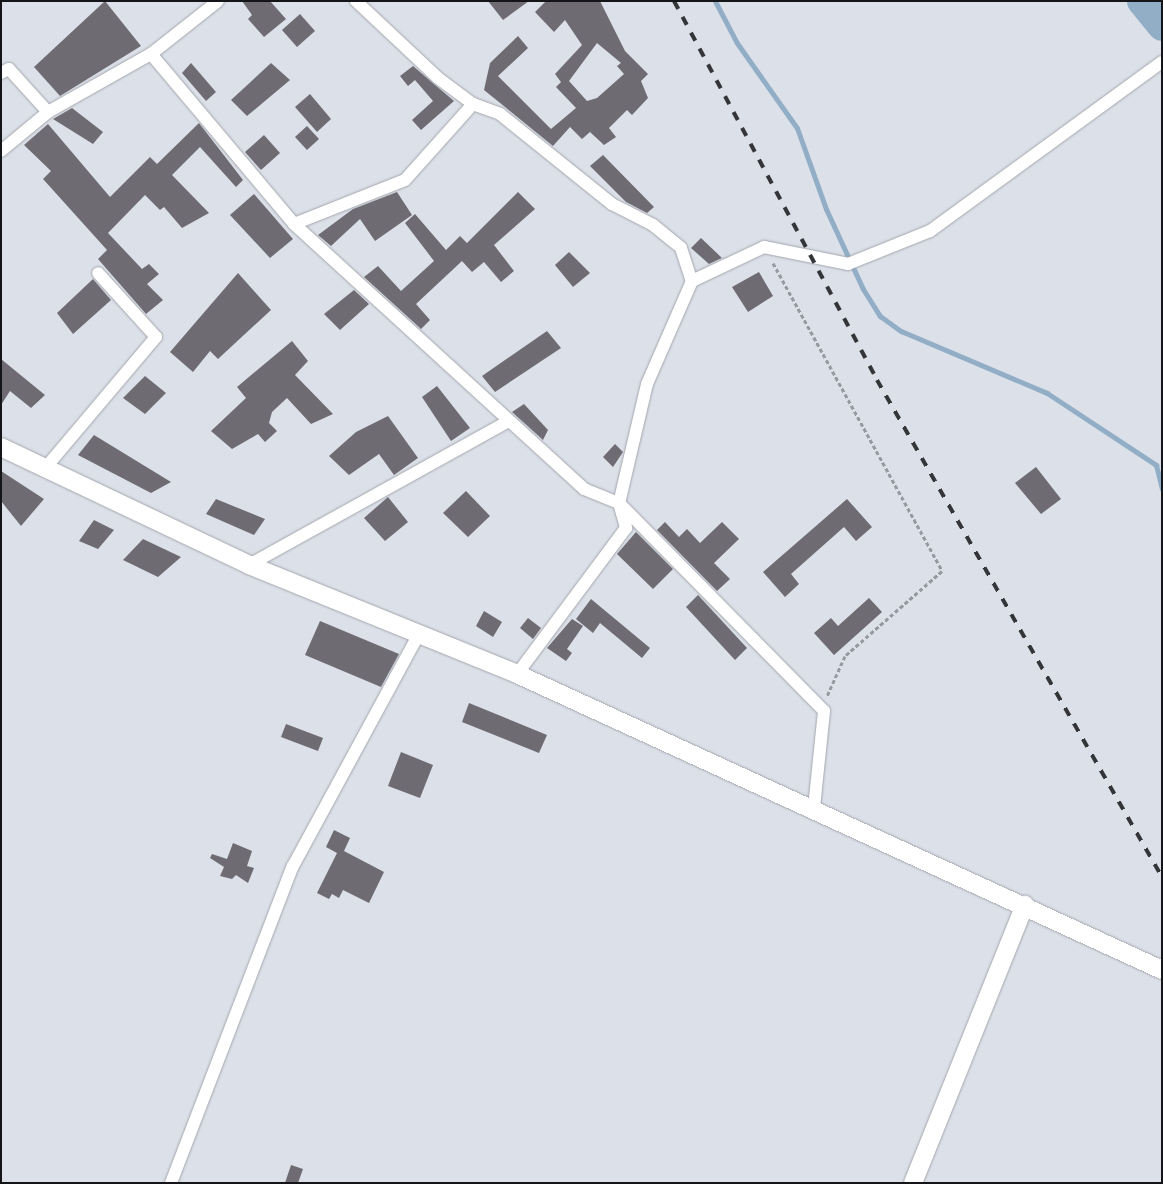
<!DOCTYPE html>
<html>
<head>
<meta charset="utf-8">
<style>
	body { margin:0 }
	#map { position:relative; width:1163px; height:1184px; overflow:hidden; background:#dce0e8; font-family:"Work Sans",sans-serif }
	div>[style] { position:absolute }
	.stream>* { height:5px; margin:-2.5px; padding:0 2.5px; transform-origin:2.5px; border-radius:2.5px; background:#92aec6 }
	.river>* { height:30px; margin:-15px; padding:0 15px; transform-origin:15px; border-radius:15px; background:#92aec6 }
	.building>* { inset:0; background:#6e6b72 }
	.path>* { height:3px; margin-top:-1.5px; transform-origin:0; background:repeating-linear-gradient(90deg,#9699a0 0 4px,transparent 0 6.5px) }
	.roads { filter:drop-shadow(0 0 1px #a2a6ad) drop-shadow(0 0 1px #a2a6ad) }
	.street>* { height:12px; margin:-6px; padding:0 6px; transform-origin:6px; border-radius:6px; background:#fff }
	.secondary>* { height:18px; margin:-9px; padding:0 9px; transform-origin:9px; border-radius:9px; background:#fff }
	.rail>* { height:4px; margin-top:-2px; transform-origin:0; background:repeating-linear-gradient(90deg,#343539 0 9px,transparent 0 18px) }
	span { translate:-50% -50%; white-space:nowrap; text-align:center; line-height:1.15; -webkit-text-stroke:4px #dce0e8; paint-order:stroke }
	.frame { position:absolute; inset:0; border:2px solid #141518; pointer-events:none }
</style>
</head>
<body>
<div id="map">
	<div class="stream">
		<i style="left:715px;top:1px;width:47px;rotate:62.4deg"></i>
		<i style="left:737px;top:43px;width:104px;rotate:54.8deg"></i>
		<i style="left:797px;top:128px;width:86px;rotate:70.3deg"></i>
		<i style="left:826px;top:209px;width:88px;rotate:65.2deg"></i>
		<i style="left:863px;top:289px;width:32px;rotate:58deg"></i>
		<i style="left:880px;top:316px;width:26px;rotate:36deg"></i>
		<i style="left:901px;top:331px;width:159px;rotate:23deg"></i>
		<i style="left:1047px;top:393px;width:131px;rotate:33.4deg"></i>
		<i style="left:1156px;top:465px;width:25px;rotate:76deg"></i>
	</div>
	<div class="river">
		<i style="left:1142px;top:1px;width:32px;rotate:51deg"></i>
	</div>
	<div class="building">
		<i style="clip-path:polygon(105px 1px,141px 46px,60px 96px,34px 67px)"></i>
		<i style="clip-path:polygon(242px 1px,270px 1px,286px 19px,264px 37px,248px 19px,252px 15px)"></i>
		<i style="clip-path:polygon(488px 1px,529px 1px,503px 20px)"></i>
		<i style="clip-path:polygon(evenodd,546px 1px,600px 1px,625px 51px,648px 74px,641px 81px,648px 98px,632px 115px,627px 110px,609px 128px,616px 137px,604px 145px,590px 132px,582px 139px,570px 127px,553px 146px,484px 90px,490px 63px,518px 36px,528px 48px,498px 76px,551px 129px,576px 108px,556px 87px,561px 82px,555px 74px,582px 45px,565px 20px,554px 32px,535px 12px,546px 1px,597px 43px,621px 63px,617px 66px,624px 74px,597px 98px,587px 101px,569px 81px,597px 43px)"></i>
		<i style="clip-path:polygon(300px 14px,315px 31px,297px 47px,282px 30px)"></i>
		<i style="clip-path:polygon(191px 63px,216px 92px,206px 101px,182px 73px)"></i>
		<i style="clip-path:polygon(271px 63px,290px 80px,247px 116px,231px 100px)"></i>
		<i style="clip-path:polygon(413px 66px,454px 101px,421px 130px,412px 120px,433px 101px,415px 80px,408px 86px,400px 76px)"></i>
		<i style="clip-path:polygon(310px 94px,331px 119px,317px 132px,295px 107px)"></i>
		<i style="clip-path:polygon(72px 108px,103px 132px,93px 144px,53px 119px)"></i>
		<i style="clip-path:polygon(199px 123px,243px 180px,236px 187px,200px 147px,172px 175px,209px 213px,182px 228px,164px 207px,160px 210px,145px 195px,108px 233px,142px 269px,149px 264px,159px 274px,147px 284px,163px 300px,146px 314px,98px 259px,107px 250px,43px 179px,51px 171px,24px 145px,48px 124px,110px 197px,150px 157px,157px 164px)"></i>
		<i style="clip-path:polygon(307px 126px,319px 139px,307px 150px,295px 137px)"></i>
		<i style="clip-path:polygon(264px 135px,280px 153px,261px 170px,245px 152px)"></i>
		<i style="clip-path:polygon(603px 155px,654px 207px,647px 213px,626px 202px,590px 166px)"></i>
		<i style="clip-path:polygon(397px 192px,412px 215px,375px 241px,360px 219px,331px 246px,318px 235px,353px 209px)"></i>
		<i style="clip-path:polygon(518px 192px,535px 209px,494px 245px,514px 271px,501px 282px,484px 262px,472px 272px,462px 261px,416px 304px,430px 320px,421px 329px,364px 277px,378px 266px,401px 291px,434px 261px,405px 223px,415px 214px,446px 250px,460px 236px,467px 243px)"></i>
		<i style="clip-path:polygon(254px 194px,293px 239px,270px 258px,230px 215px)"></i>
		<i style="clip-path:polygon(701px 238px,722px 258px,709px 264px,691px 248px)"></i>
		<i style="clip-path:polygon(569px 252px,590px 273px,573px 287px,555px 265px)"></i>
		<i style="clip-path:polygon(759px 272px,773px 296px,748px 312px,732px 287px)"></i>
		<i style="clip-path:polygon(238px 273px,271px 310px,218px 359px,210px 351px,193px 372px,170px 352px)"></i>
		<i style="clip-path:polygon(93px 279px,111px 300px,73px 334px,57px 313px)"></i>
		<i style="clip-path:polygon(354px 290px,369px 304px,340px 330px,324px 314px)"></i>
		<i style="clip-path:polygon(547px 331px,561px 348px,495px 392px,482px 376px)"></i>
		<i style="clip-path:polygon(292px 341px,308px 361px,295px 375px,333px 414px,311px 424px,287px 398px,272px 412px,269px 423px,277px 431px,265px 442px,258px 434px,232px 449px,211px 431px,246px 398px,237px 387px)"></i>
		<i style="clip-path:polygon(1px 359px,45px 395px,31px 408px,10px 391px,1px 405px)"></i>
		<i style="clip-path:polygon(145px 376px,166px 393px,145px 414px,123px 398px)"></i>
		<i style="clip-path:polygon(437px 386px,470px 428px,451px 441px,422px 397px)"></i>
		<i style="clip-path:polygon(524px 404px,548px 430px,543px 440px,512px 412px)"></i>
		<i style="clip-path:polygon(388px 416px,418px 458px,394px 475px,379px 454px,349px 475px,329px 456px,356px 432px)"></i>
		<i style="clip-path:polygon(94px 435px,171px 482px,151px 493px,78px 455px)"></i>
		<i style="clip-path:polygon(615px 444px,623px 452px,613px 467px,603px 457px)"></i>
		<i style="clip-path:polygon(1036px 467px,1061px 499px,1041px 514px,1015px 483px)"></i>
		<i style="clip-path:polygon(1px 471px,44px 499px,21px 526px,1px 501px)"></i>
		<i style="clip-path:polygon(466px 491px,490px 516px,468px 537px,443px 513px)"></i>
		<i style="clip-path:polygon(388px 497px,408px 522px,385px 541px,364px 518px)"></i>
		<i style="clip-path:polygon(216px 499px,265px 519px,254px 535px,206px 514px)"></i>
		<i style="clip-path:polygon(847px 499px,872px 527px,856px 541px,844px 527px,791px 574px,799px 584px,785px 597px,763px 572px)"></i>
		<i style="clip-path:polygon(94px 520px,114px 530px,98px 549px,79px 541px)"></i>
		<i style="clip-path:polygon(665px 522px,679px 537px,687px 529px,700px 543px,722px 522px,739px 539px,714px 563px,730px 579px,717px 591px,657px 530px)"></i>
		<i style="clip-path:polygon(636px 532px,673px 569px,653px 589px,617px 554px)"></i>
		<i style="clip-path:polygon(143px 539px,181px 557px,158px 577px,123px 560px)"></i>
		<i style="clip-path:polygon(698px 595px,747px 648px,735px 660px,686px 607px)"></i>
		<i style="clip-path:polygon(869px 598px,882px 612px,834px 655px,814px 633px,831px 618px,838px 626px)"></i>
		<i style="clip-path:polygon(591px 599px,650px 648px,642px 658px,600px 623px,593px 633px,576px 619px)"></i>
		<i style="clip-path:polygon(484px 611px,502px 622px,493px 637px,476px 626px)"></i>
		<i style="clip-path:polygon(528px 618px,541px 628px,533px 639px,520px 628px)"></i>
		<i style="clip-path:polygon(572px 619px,583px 626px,567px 649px,572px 653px,566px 661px,547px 648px)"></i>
		<i style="clip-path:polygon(320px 621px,399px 654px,381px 687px,305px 655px)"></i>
		<i style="clip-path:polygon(469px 703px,547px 735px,539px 753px,462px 722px)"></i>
		<i style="clip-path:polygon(286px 724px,323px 738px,318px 751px,281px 737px)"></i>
		<i style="clip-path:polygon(401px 752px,433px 765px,420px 798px,388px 786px)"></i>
		<i style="clip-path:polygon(334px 830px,350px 838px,344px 851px,384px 872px,369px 903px,343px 890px,339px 898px,332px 894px,329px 899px,317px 893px,337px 853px,326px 847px)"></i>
		<i style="clip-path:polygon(233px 843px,252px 851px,247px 866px,254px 868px,248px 883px,236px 875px,232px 879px,220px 876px,224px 867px,210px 858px,212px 854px,227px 859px)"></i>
		<i style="clip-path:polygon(291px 1165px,303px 1169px,298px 1183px,285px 1183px)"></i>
	</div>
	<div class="path">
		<i style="left:773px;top:263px;width:351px;rotate:61.2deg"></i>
		<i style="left:942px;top:571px;width:129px;rotate:138.8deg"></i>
		<i style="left:845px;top:656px;width:44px;rotate:114.2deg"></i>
	</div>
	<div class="roads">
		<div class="street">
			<i style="left:356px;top:1px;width:112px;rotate:43.2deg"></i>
			<i style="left:438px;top:78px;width:44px;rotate:36.6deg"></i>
			<i style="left:473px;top:104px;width:29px;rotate:20deg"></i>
			<i style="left:500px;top:114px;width:144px;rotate:38.8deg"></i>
			<i style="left:612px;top:204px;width:46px;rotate:27.1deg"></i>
			<i style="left:653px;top:225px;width:36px;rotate:39deg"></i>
			<i style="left:681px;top:248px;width:35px;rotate:72deg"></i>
			<i style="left:692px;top:281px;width:112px;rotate:113.6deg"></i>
			<i style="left:647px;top:384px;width:122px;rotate:103.2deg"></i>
			<i style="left:619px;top:503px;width:26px;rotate:74deg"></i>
			<i style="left:626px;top:528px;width:182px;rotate:126.7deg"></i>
			<i style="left:151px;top:54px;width:222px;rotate:49.9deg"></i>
			<i style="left:294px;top:224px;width:393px;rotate:42.4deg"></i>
			<i style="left:584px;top:489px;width:38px;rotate:22deg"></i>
			<i style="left:619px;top:503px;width:292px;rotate:45.4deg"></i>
			<i style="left:824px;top:711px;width:97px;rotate:95.9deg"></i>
			<i style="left:1px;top:73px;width:9px;rotate:-27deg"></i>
			<i style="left:9px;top:69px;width:58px;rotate:47.8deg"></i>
			<i style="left:1px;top:151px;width:61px;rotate:-39.7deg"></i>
			<i style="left:48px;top:112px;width:118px;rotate:-29.4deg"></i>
			<i style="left:151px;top:54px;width:85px;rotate:-38.3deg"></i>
			<i style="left:294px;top:224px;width:119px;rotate:-21.6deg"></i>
			<i style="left:405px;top:180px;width:102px;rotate:-48.2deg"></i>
			<i style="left:692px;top:281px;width:80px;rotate:-25.3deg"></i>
			<i style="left:764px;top:247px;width:86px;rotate:11.4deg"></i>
			<i style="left:848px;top:264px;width:88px;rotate:-21.9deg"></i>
			<i style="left:930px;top:231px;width:287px;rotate:-36.1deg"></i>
			<i style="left:47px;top:466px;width:169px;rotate:-49.8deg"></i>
			<i style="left:156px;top:337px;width:86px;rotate:-132.2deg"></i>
			<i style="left:249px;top:565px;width:295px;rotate:-29deg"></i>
			<i style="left:171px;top:1183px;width:340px;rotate:-69deg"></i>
			<i style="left:293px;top:866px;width:266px;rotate:-61.5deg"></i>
		</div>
		<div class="secondary">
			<i style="left:1px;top:447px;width:275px;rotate:25.4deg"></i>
			<i style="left:249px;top:565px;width:289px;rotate:22.1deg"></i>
			<i style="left:517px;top:674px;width:710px;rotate:24.65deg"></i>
			<i style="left:913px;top:1183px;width:300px;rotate:-68.1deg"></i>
		</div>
	</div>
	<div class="rail">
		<i style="left:674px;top:1px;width:430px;rotate:61.8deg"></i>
		<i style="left:877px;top:380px;width:573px;rotate:60.17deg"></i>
	</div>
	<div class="frame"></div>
</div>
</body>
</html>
